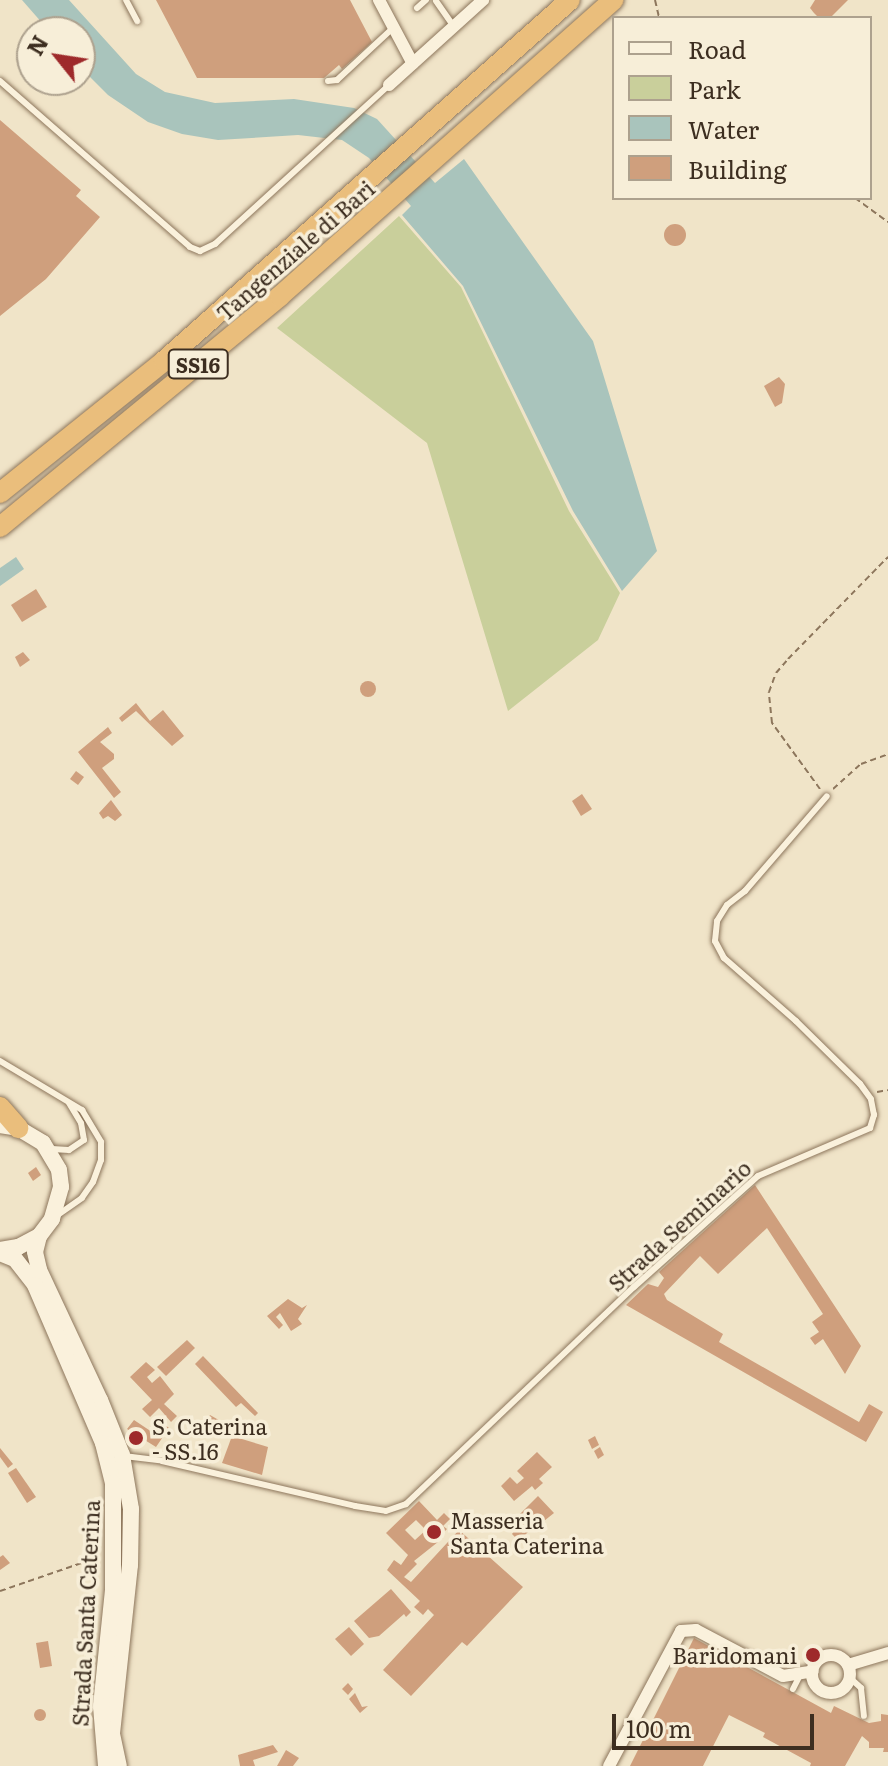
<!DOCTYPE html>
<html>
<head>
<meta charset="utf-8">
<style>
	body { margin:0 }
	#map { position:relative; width:888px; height:1766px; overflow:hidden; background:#f0e4c8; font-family:Literata,serif }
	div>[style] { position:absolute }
	.green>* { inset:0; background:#c9cf9b }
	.water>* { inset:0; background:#a9c4bc }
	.building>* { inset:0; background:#cf9f7d }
	.round { border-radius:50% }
	.path>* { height:2px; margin-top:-1px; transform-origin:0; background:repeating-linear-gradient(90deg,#8d765c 0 6px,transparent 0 10px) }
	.roads { filter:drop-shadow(0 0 2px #8d765c) drop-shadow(0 0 2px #8d765c) }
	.service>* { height:6px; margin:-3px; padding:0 3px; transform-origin:3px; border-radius:3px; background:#faf1dc }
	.minor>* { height:12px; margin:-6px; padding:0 6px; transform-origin:6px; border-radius:6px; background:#faf1dc }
	.minor>.ring { margin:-6px; padding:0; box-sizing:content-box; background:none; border:12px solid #faf1dc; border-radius:50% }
	.tertiary>* { height:16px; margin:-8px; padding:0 8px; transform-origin:8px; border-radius:8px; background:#faf1dc }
	.trunk>* { height:20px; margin:-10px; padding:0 10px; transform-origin:10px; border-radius:10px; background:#eabe7c }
	.dots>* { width:22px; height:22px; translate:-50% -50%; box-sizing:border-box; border:4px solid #f7eed8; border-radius:50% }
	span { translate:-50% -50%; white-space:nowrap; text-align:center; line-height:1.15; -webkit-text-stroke:7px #f7eed8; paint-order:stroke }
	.shield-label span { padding:2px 6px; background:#f7eed8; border:2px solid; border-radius:6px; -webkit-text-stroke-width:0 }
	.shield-label { font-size:20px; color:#3d2e20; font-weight:700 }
	.street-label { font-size:22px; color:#3d2e20 }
	.poi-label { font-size:22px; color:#3d2e20 }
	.left { translate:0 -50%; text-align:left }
	.right { translate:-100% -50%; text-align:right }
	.legend { position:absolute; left:612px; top:16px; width:260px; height:184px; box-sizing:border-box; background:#f7eed8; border:2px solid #ada18e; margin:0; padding:10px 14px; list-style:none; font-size:24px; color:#3d2e20 }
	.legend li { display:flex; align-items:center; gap:16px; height:40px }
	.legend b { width:40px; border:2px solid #ada18e }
	.north { position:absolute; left:16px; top:16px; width:80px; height:80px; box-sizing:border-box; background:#f7eed8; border:2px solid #ada18e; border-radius:50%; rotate:300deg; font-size:22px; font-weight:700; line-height:32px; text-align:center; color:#3d2e20 }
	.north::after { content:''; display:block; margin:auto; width:28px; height:36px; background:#9e2a2b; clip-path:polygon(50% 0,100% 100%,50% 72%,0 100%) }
	.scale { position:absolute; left:612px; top:1714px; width:202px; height:36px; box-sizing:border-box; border:4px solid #3d2e20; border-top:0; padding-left:10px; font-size:24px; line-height:28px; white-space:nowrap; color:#3d2e20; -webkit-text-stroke:6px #f7eed8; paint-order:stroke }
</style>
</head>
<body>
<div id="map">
	<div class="green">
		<i style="clip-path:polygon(399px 216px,461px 287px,569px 511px,620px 593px,598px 640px,508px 711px,427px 443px,277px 328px)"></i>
	</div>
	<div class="water">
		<i style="clip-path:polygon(22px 0,69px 0,136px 74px,165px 92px,215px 103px,294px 99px,354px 108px,377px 119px,435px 183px,464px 159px,593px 341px,657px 551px,622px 591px,573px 511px,463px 286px,402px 215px,411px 206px,369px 158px,342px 140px,298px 135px,218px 140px,182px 134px,148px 122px,108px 95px,80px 67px,80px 32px,50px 32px)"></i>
		<i style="clip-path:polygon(16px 557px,24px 569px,0 586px,0 568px)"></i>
	</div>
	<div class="building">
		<i style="clip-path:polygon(156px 0,350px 0,372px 42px,342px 69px,339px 65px,324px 78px,197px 78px)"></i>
		<i style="clip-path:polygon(815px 0,848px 0,830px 18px,819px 18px,814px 13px,810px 8px)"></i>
		<i style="clip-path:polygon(0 120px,81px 190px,76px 196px,100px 217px,46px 279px,0 316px)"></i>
		<i class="round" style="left:664px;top:224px;width:22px;height:22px"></i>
		<i style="clip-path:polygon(779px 377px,785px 384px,782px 403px,775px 407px,764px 386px)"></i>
		<i style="clip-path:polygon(36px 589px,47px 607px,22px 622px,11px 605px)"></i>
		<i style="clip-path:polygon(23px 652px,30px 660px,20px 667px,15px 657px)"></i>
		<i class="round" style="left:360px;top:681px;width:16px;height:16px"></i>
		<i style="clip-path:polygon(136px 703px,150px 721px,163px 710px,184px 736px,172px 746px,136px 711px,122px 722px,119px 718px)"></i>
		<i style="clip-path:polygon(108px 727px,112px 733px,100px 742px,114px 754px,114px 759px,102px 768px,121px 792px,114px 798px,78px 752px)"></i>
		<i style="clip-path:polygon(76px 771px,84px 777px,78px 785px,70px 779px)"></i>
		<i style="clip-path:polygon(582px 794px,592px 809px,581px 816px,572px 801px)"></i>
		<i style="clip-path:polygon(111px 800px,122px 815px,115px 821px,108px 816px,103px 819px,99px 813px)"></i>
		<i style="clip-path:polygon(36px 1167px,41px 1175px,33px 1181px,28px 1173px)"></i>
		<i style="clip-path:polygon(755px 1185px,861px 1346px,845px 1374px,823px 1339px,815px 1345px,810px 1338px,819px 1332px,812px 1322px,823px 1314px,767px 1228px,718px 1274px,700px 1256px,664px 1294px,667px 1300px,723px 1334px,719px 1342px,859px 1422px,869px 1404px,883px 1412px,866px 1442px,626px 1305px,648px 1284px,658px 1287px,664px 1278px,659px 1272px)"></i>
		<i style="clip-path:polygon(288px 1299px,302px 1308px,307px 1305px,298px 1319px,302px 1324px,291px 1331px,280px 1313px,276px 1317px,283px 1325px,279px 1329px,267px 1316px)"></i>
		<i style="clip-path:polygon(187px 1340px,195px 1348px,166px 1376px,157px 1367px)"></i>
		<i style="clip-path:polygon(203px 1356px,258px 1413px,255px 1416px,241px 1403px,236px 1407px,195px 1364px)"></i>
		<i style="clip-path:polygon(146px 1362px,155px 1370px,147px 1377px,152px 1383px,160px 1376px,174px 1394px,164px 1404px,177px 1416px,171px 1422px,159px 1408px,150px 1417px,142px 1409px,152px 1400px,130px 1377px)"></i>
		<i style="clip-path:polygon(210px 1415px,224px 1423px,221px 1430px,207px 1421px)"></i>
		<i style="clip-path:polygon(134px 1420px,155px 1434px,163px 1423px,169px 1428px,156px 1447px,127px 1429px)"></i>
		<i style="clip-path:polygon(232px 1436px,268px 1447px,262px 1475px,222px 1463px)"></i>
		<i style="clip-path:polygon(595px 1436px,599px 1445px,592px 1449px,588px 1440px)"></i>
		<i style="clip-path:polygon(600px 1447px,604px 1455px,598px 1459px,594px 1451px)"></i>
		<i style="clip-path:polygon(0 1448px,13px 1464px,8px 1468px,0 1457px)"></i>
		<i style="clip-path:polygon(537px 1452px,552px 1467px,539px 1479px,543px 1483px,535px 1490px,532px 1486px,514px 1501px,501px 1486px,510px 1477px,517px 1484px,524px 1478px,517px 1471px)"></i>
		<i style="clip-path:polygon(16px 1468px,36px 1497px,27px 1503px,8px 1473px)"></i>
		<i style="clip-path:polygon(538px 1496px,554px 1513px,544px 1521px,541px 1519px,519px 1541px,512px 1534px,519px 1524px,514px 1520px)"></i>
		<i style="clip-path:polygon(evenodd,419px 1501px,437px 1520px,444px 1513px,450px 1519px,443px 1526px,447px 1529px,440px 1536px,443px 1538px,414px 1561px,417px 1564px,404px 1577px,411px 1582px,459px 1530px,523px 1587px,467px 1646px,462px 1642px,411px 1696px,383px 1670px,434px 1615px,428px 1609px,423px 1615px,414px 1607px,420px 1601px,387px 1570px,394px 1560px,401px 1565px,408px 1555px,386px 1533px,419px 1501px,416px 1520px,426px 1530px,415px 1540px,405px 1530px,416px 1520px)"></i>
		<i style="clip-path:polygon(3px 1555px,10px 1563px,0 1570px,0 1557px)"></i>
		<i style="clip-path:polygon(391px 1589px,411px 1612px,406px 1617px,404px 1614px,379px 1636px,369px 1638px,354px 1621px)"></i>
		<i style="clip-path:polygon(349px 1627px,364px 1644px,351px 1656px,335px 1639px)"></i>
		<i style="clip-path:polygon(694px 1638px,831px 1713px,834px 1706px,869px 1723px,881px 1721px,881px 1714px,888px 1715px,888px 1752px,883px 1752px,884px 1748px,869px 1748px,869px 1742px,862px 1736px,845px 1766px,810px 1766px,811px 1763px,763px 1737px,765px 1733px,729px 1715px,703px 1766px,630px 1766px)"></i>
		<i style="clip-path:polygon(48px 1641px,52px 1666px,40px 1668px,36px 1643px)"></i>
		<i style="clip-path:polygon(348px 1683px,353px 1689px,348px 1695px,342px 1689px)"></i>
		<i style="clip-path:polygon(355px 1693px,362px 1707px,368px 1706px,360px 1713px,349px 1699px)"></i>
		<i class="round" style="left:34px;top:1709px;width:12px;height:12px"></i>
		<i style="clip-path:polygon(273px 1745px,278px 1752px,253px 1760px,255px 1766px,240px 1766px,238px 1755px)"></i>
		<i style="clip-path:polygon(286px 1750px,299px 1758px,293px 1766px,277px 1766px)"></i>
	</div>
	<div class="path">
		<i style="left:655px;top:0;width:18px;rotate:77deg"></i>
		<i style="left:855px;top:198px;width:41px;rotate:36deg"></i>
		<i style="left:820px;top:789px;width:82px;rotate:-126deg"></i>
		<i style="left:772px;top:723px;width:31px;rotate:-96deg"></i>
		<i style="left:769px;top:692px;width:20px;rotate:-70deg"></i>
		<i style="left:776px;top:673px;width:18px;rotate:-49deg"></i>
		<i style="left:788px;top:659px;width:143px;rotate:-45.6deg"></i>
		<i style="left:833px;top:789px;width:38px;rotate:-42deg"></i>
		<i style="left:861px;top:764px;width:29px;rotate:-20deg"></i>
		<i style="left:877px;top:1092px;width:11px;rotate:-10deg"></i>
		<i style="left:0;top:1591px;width:87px;rotate:-18.9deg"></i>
		<i style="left:82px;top:1563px;width:40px;rotate:-68deg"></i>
	</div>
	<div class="roads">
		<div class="service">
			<i style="left:126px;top:0;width:24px;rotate:62deg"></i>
			<i style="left:436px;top:1px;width:32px;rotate:55deg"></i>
			<i style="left:417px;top:8px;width:12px;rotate:-42deg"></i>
			<i style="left:0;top:81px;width:252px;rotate:41.1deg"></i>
			<i style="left:190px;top:247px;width:11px;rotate:22deg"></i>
			<i style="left:200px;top:251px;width:17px;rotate:-25deg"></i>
			<i style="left:215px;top:244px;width:236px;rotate:-42.4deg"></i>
			<i style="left:328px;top:81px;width:9px;rotate:-6deg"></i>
			<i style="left:337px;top:80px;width:78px;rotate:-42.9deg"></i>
			<i style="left:0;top:1061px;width:96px;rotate:30.9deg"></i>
			<i style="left:82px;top:1110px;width:37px;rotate:59deg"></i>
			<i style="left:101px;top:1142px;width:18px;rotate:90deg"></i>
			<i style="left:101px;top:1160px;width:23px;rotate:110deg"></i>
			<i style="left:93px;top:1182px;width:19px;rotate:125deg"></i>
			<i style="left:82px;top:1198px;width:29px;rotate:145deg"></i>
			<i style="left:52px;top:1149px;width:17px;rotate:3deg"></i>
			<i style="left:69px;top:1150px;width:18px;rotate:-34deg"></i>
			<i style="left:84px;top:1140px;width:17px;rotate:-100deg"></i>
			<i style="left:81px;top:1123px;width:23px;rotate:-121deg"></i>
			<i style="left:124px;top:1456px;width:38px;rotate:7deg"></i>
			<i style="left:162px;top:1461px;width:198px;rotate:13.1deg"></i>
			<i style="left:355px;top:1506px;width:31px;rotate:9deg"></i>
			<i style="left:386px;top:1511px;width:21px;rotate:-19deg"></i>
			<i style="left:406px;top:1504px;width:315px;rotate:-43.6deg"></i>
			<i style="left:634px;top:1287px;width:166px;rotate:-41.8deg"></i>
			<i style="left:758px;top:1176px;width:122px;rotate:-23.2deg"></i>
			<i style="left:870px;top:1128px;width:14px;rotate:-73deg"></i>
			<i style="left:874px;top:1115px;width:16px;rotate:-101deg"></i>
			<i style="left:871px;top:1099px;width:19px;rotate:-126deg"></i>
			<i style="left:860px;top:1084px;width:90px;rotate:-135.5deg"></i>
			<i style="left:796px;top:1021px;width:96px;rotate:-138.8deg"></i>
			<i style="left:724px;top:958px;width:19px;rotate:-118deg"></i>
			<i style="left:715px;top:941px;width:20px;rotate:-84deg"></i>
			<i style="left:717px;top:921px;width:19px;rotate:-58deg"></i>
			<i style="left:727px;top:905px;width:23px;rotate:-38deg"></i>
			<i style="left:745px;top:891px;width:125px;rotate:-49.2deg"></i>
			<i style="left:850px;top:1678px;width:15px;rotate:42deg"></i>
			<i style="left:861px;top:1688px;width:28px;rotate:84deg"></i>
			<i style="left:793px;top:1689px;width:16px;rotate:-63deg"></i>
		</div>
		<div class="minor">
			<i style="left:379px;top:0;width:72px;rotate:62deg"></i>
			<i style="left:389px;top:85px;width:127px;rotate:-42.1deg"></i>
			<i class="ring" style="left:812px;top:1655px;width:26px;height:26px"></i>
			<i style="left:848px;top:1665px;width:42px;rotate:-16.7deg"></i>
			<i style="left:609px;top:1766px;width:153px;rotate:-61.9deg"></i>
			<i style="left:681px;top:1631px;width:15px;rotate:-4deg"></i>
			<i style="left:696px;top:1630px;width:98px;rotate:27.9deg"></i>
			<i style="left:783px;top:1676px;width:30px;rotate:-9deg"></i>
		</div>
		<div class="tertiary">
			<i style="left:0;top:1125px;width:18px;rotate:9deg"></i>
			<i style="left:18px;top:1128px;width:29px;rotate:31deg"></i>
			<i style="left:43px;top:1143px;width:31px;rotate:59deg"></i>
			<i style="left:59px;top:1170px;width:17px;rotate:83deg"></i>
			<i style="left:61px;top:1187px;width:33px;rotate:106deg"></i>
			<i style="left:52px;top:1219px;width:21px;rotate:127deg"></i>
			<i style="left:39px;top:1236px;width:24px;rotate:152deg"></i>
			<i style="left:18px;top:1247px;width:18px;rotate:171deg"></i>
			<i style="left:39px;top:1236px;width:16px;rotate:104deg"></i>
			<i style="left:35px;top:1252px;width:18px;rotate:77deg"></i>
			<i style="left:39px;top:1270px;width:144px;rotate:64.9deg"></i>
			<i style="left:100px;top:1400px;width:59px;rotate:68.2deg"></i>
			<i style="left:122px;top:1455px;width:55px;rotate:80.5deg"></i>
			<i style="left:131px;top:1509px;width:56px;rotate:91deg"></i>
			<i style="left:130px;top:1565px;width:170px;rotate:96.1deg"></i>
			<i style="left:112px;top:1734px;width:33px;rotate:78deg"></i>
			<i style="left:0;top:1253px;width:16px;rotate:22deg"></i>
			<i style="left:15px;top:1259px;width:33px;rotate:52deg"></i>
			<i style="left:35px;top:1285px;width:172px;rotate:66.7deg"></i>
			<i style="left:103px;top:1443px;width:41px;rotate:76deg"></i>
			<i style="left:113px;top:1483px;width:107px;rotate:90deg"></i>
			<i style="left:113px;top:1590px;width:117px;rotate:95.9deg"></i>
			<i style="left:101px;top:1706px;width:60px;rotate:85.2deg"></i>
		</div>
		<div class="trunk">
			<i style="left:0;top:493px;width:211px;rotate:-38.8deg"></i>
			<i style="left:164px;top:361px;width:543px;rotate:-41.64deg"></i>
			<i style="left:0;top:527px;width:363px;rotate:-39.5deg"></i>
			<i style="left:280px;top:296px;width:446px;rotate:-41.6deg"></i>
			<i style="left:0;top:1107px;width:28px;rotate:49deg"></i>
		</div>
	</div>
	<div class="dots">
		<i style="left:136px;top:1438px;background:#9e2a2b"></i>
		<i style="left:434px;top:1532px;background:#9e2a2b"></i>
		<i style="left:813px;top:1655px;background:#9e2a2b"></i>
	</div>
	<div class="shield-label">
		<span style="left:198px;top:364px">SS16</span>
	</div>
	<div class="street-label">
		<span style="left:295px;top:250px;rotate:-41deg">Tangenziale di Bari</span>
		<span style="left:679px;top:1225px;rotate:-42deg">Strada Seminario</span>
		<span style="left:85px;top:1613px;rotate:-87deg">Strada Santa Caterina</span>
	</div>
	<div class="poi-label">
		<span class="left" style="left:152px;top:1438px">S. Caterina<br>- SS.16</span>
		<span class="left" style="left:450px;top:1532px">Masseria<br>Santa Caterina</span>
		<span class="right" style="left:797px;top:1655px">Baridomani</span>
	</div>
	<ul class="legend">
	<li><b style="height:10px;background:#faf1dc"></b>Road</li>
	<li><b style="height:22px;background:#c9cf9b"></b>Park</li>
	<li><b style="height:22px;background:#a9c4bc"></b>Water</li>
	<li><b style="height:22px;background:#cf9f7d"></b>Building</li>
	</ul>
	<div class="north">N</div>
	<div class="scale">100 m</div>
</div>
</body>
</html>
